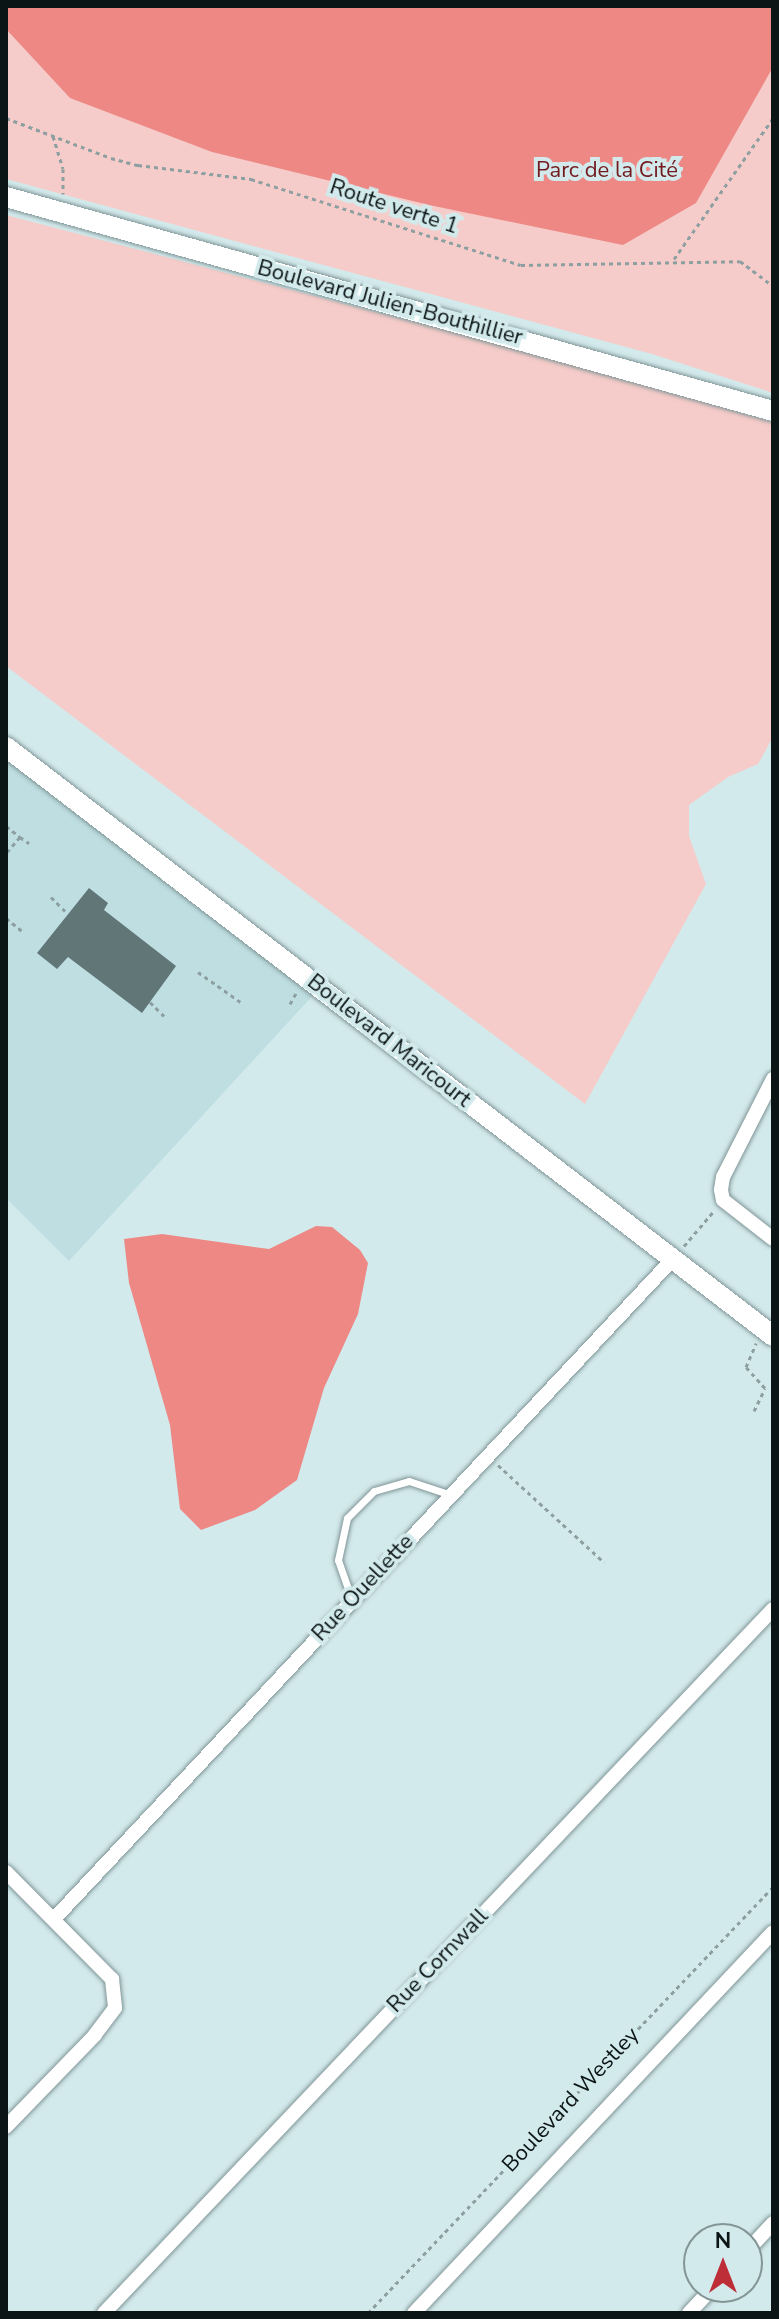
<!DOCTYPE html>
<html>
<head>
<meta charset="utf-8">
<style>
	body { margin:0 }
	#map { position:relative; width:779px; height:2319px; overflow:hidden; background:#d3eaec; font-family:"Nunito Sans",sans-serif }
	div>[style] { position:absolute }
	.built>* { inset:0; background:#bedee1 }
	.green>* { inset:0; background:#f5ccc9 }
	.forest>* { inset:0; background:#ed8885 }
	.building>* { inset:0; background:#617677 }
	.path>* { height:3px; margin-top:-1.5px; transform-origin:0; background:repeating-linear-gradient(90deg,#8d9fa0 0 4px,transparent 0 8px) }
	.roads { filter:drop-shadow(0 0 2px #809597) drop-shadow(0 0 2px #809597) }
	.lane>* { height:7px; margin:-3.5px; padding:0 3.5px; transform-origin:3.5px; border-radius:3.5px; background:#fff }
	.street>* { height:14px; margin:-7px; padding:0 7px; transform-origin:7px; border-radius:7px; background:#fff }
	.secondary>* { height:20px; margin:-10px; padding:0 10px; transform-origin:10px; border-radius:10px; background:#fff }
	span { translate:-50% -50%; white-space:nowrap; text-align:center; line-height:1.15; -webkit-text-stroke:8px #d3eaec; paint-order:stroke }
	.park-label { font-size:22px; color:#72191e }
	.street-label { font-size:22px; color:#0c1515 }
	.frame { position:absolute; inset:0; border:8px solid #0c1515; pointer-events:none }
	.north { position:absolute; left:683px; top:2223px; width:80px; height:80px; box-sizing:border-box; background:#d3eaec; border:2px solid #839596; border-radius:50%; rotate:0deg; font-size:22px; font-weight:700; line-height:32px; text-align:center; color:#0c1515 }
	.north::after { content:''; display:block; margin:auto; width:28px; height:36px; background:#be2e38; clip-path:polygon(50% 0,100% 100%,50% 72%,0 100%) }
</style>
</head>
<body>
<div id="map">
	<div class="built">
		<i style="clip-path:polygon(6px 756px,315px 993px,69px 1261px,6px 1198px)"></i>
	</div>
	<div class="green">
		<i style="clip-path:polygon(6px 6px,773px 6px,773px 393px,652px 354px,6px 179px)"></i>
		<i style="clip-path:polygon(6px 215px,524px 351px,773px 422px,773px 737px,758px 764px,728px 777px,689px 805px,689px 836px,706px 884px,585px 1104px,6px 666px)"></i>
	</div>
	<div class="forest">
		<i style="clip-path:polygon(6px 6px,773px 6px,773px 67px,696px 203px,623px 245px,429px 205px,212px 152px,70px 98px,6px 29px)"></i>
		<i style="clip-path:polygon(316px 1226px,332px 1227px,360px 1250px,368px 1263px,358px 1314px,324px 1388px,297px 1480px,255px 1510px,201px 1530px,180px 1509px,170px 1425px,129px 1283px,124px 1239px,162px 1234px,269px 1249px)"></i>
	</div>
	<div class="building">
		<i style="clip-path:polygon(89px 888px,108px 903px,104px 910px,176px 966px,142px 1013px,68px 957px,57px 969px,37px 953px)"></i>
	</div>
	<div class="path">
		<i style="left:6px;top:118px;width:112px;rotate:20.9deg"></i>
		<i style="left:111px;top:158px;width:28px;rotate:15deg"></i>
		<i style="left:138px;top:165px;width:114px;rotate:7.1deg"></i>
		<i style="left:251px;top:179px;width:283px;rotate:17.7deg"></i>
		<i style="left:521px;top:265px;width:219px;rotate:-1deg"></i>
		<i style="left:740px;top:261px;width:41px;rotate:37.1deg"></i>
		<i style="left:53px;top:136px;width:34px;rotate:73deg"></i>
		<i style="left:63px;top:169px;width:25px;rotate:90deg"></i>
		<i style="left:674px;top:259px;width:172px;rotate:-54.9deg"></i>
		<i style="left:6px;top:826px;width:18px;rotate:38deg"></i>
		<i style="left:20px;top:837px;width:21px;rotate:131deg"></i>
		<i style="left:20px;top:837px;width:11px;rotate:34deg"></i>
		<i style="left:51px;top:897px;width:24px;rotate:45deg"></i>
		<i style="left:6px;top:918px;width:21px;rotate:39deg"></i>
		<i style="left:198px;top:972px;width:54px;rotate:35.2deg"></i>
		<i style="left:150px;top:1002px;width:20px;rotate:45deg"></i>
		<i style="left:290px;top:1004px;width:13px;rotate:-61deg"></i>
		<i style="left:684px;top:1246px;width:45px;rotate:-49.5deg"></i>
		<i style="left:754px;top:1411px;width:25px;rotate:-64deg"></i>
		<i style="left:765px;top:1388px;width:28px;rotate:-132deg"></i>
		<i style="left:746px;top:1367px;width:26px;rotate:-67deg"></i>
		<i style="left:498px;top:1465px;width:144px;rotate:42.5deg"></i>
		<i style="left:368px;top:2313px;width:588px;rotate:-46.45deg"></i>
	</div>
	<div class="roads">
		<div class="lane">
			<i style="left:352px;top:1600px;width:42px;rotate:-109.3deg"></i>
			<i style="left:338px;top:1560px;width:43px;rotate:-77.9deg"></i>
			<i style="left:347px;top:1518px;width:38px;rotate:-45deg"></i>
			<i style="left:374px;top:1491px;width:36px;rotate:-16deg"></i>
			<i style="left:409px;top:1481px;width:44px;rotate:18.4deg"></i>
		</div>
		<div class="street">
			<i style="left:773px;top:1079px;width:110px;rotate:117deg"></i>
			<i style="left:723px;top:1177px;width:13px;rotate:99deg"></i>
			<i style="left:721px;top:1190px;width:10px;rotate:79deg"></i>
			<i style="left:723px;top:1200px;width:63px;rotate:38deg"></i>
			<i style="left:6px;top:1872px;width:151px;rotate:45.3deg"></i>
			<i style="left:112px;top:1979px;width:29px;rotate:84deg"></i>
			<i style="left:115px;top:2008px;width:34px;rotate:127deg"></i>
			<i style="left:95px;top:2035px;width:128px;rotate:134.1deg"></i>
			<i style="left:54px;top:1919px;width:905px;rotate:-46.84deg"></i>
			<i style="left:747px;top:2251px;width:38px;rotate:-47deg"></i>
			<i style="left:104px;top:2313px;width:971px;rotate:-46.46deg"></i>
			<i style="left:414px;top:2313px;width:523px;rotate:-46.7deg"></i>
			<i style="left:689px;top:2313px;width:35px;rotate:-47deg"></i>
		</div>
		<div class="secondary">
			<i style="left:6px;top:197px;width:796px;rotate:15.59deg"></i>
			<i style="left:6px;top:747px;width:967px;rotate:37.52deg"></i>
		</div>
	</div>
	<div class="park-label">
		<span style="left:607px;top:171px">Parc de la Cité</span>
	</div>
	<div class="street-label">
		<span style="left:394px;top:207px;rotate:18deg">Route verte 1</span>
		<span style="left:390px;top:303px;rotate:15deg">Boulevard Julien-Bouthillier</span>
		<span style="left:389px;top:1041px;rotate:38deg">Boulevard Maricourt</span>
		<span style="left:363px;top:1588px;rotate:-47deg">Rue Ouellette</span>
		<span style="left:438px;top:1961px;rotate:-46deg">Rue Cornwall</span>
		<span style="left:571px;top:2100px;rotate:-47deg">Boulevard Westley</span>
	</div>
	<div class="frame"></div>
	<div class="north">N</div>
</div>
</body>
</html>
